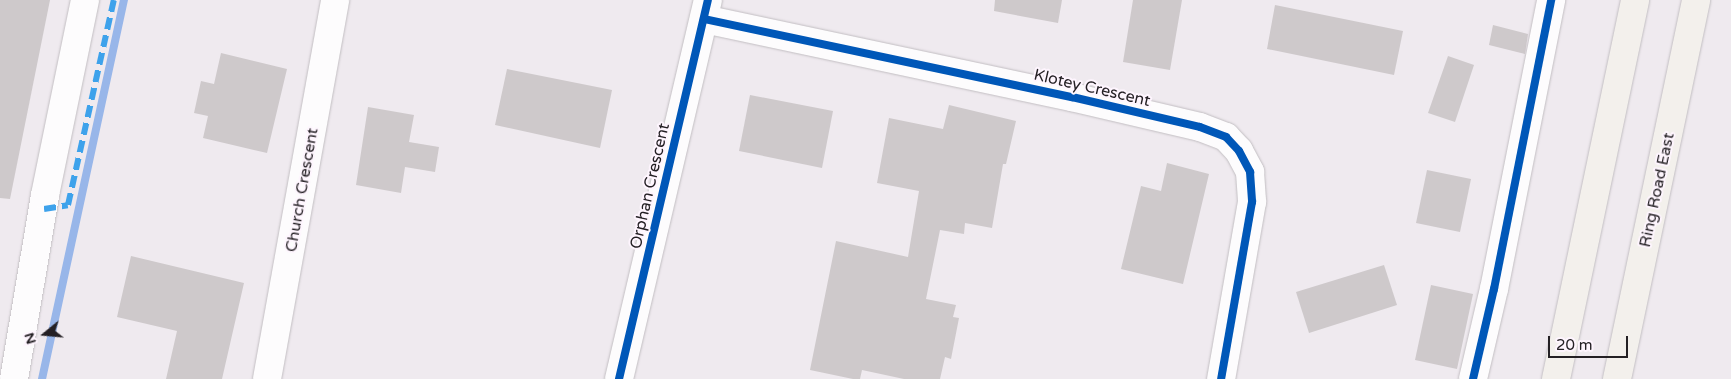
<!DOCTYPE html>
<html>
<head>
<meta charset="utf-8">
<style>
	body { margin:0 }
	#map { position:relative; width:1731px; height:379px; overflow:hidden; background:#efeaef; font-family:"Varela Round",sans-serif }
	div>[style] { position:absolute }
	.stream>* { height:8px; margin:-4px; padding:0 4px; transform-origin:4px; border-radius:4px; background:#98b6e9 }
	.building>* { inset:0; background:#cec9cb }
	.roads { filter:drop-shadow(0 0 1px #c2bec2) drop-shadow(0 0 1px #c2bec2) }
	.minor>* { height:28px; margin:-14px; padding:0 14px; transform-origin:14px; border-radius:14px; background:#fdfcfd }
	.major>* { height:28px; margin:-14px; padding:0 14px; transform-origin:14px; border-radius:14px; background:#f3f0ec }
	.quiet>* { height:6px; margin-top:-3px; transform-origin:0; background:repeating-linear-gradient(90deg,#3ea2eb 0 12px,transparent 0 18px) }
	.cycleway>* { height:8px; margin:-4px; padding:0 4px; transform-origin:4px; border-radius:4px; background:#0057b8 }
	span { translate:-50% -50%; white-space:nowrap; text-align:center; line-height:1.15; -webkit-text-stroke:4px #fef5fe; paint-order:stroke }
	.street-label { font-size:16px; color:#242024 }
	.north { position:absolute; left:20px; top:309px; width:50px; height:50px; -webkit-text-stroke:4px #fef5fe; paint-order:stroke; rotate:253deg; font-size:14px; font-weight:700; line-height:20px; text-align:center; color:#242024 }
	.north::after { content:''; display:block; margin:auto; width:18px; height:22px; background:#242024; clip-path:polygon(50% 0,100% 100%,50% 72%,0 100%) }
	.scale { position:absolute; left:1548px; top:336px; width:80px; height:22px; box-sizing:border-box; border:2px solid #242024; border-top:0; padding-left:6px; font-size:15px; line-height:18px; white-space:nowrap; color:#242024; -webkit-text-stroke:4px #fef5fe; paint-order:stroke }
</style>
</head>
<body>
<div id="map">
	<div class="stream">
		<i style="left:42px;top:379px;width:388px;rotate:-77.8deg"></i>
	</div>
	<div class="building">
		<i style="clip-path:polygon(0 0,50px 0,10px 199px,0 198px)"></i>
		<i style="clip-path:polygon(995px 0,1062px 0,1058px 23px,994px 11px)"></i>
		<i style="clip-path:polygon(1133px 0,1182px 0,1170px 70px,1123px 62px)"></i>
		<i style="clip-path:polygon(1275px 5px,1403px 31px,1394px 75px,1267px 49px)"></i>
		<i style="clip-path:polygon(1493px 25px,1528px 34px,1525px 54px,1489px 45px)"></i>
		<i style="clip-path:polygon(221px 53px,287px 69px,267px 153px,203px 138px,208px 116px,194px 113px,201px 81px,214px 84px)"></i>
		<i style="clip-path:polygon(1448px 56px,1474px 65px,1455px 122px,1428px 113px)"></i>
		<i style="clip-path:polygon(507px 69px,612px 90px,600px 148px,495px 125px)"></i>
		<i style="clip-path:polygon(750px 95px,833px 111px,822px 168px,739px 151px)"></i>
		<i style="clip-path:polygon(949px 105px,1016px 121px,1006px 164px,1003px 164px,992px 228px,965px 223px,964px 234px,940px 230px,926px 299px,956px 305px,953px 317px,959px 318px,951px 359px,945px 357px,940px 379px,904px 379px,862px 370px,860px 379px,853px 379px,810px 370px,836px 241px,908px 257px,919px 191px,877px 183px,889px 118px,943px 129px)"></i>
		<i style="clip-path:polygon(368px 107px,414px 115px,409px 142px,439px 147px,435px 172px,405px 167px,401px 193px,356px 185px)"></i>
		<i style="clip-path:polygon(1167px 163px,1209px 174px,1183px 284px,1121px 269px,1141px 186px,1161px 191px)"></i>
		<i style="clip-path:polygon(1427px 170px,1471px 179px,1460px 232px,1416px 223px)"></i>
		<i style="clip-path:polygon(131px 256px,244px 283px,222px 379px,166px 379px,177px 331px,117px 317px)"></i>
		<i style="clip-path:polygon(1384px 265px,1397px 305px,1309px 333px,1296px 292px)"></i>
		<i style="clip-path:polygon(1431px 285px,1473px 294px,1457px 369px,1415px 360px)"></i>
	</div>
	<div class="roads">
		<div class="minor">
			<i style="left:704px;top:19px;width:376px;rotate:12deg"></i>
			<i style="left:1072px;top:97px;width:131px;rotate:13.2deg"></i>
			<i style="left:1200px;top:127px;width:28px;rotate:21deg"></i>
			<i style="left:1226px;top:137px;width:19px;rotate:47deg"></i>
			<i style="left:1239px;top:151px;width:24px;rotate:62deg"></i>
			<i style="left:1250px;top:172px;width:30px;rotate:86deg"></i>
			<i style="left:1252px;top:202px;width:180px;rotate:99.9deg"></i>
			<i style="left:14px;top:379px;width:187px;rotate:-80.4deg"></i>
			<i style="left:45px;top:195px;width:199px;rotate:-78.4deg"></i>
			<i style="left:267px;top:379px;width:385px;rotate:-79.8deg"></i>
			<i style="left:619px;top:379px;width:389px;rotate:-76.8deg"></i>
			<i style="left:1473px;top:379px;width:92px;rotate:-76.9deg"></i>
			<i style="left:1494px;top:289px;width:295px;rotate:-78.8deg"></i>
		</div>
		<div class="major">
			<i style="left:1556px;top:379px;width:387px;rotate:-78.2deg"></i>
			<i style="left:1617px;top:379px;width:387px;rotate:-78.2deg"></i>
		</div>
	</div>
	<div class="quiet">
		<i style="left:44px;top:209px;width:24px;rotate:-9deg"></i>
		<i style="left:68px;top:205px;width:210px;rotate:-77.4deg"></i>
	</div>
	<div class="cycleway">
		<i style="left:704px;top:19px;width:376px;rotate:12deg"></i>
		<i style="left:1072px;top:97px;width:131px;rotate:13.2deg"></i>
		<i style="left:1200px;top:127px;width:28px;rotate:21deg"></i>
		<i style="left:1226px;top:137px;width:19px;rotate:47deg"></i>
		<i style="left:1239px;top:151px;width:24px;rotate:62deg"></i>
		<i style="left:1250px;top:172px;width:30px;rotate:86deg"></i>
		<i style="left:1252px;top:202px;width:180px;rotate:99.9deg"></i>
		<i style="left:619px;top:379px;width:389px;rotate:-76.8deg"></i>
		<i style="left:1473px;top:379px;width:92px;rotate:-76.9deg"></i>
		<i style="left:1494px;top:289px;width:295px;rotate:-78.8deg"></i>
	</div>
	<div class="street-label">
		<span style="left:1092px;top:88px;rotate:13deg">Klotey Crescent</span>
		<span style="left:650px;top:186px;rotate:-77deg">Orphan Crescent</span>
		<span style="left:302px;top:190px;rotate:-80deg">Church Crescent</span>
		<span style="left:1657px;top:190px;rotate:-78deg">Ring Road East</span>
	</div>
	<div class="north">N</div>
	<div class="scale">20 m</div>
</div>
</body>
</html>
